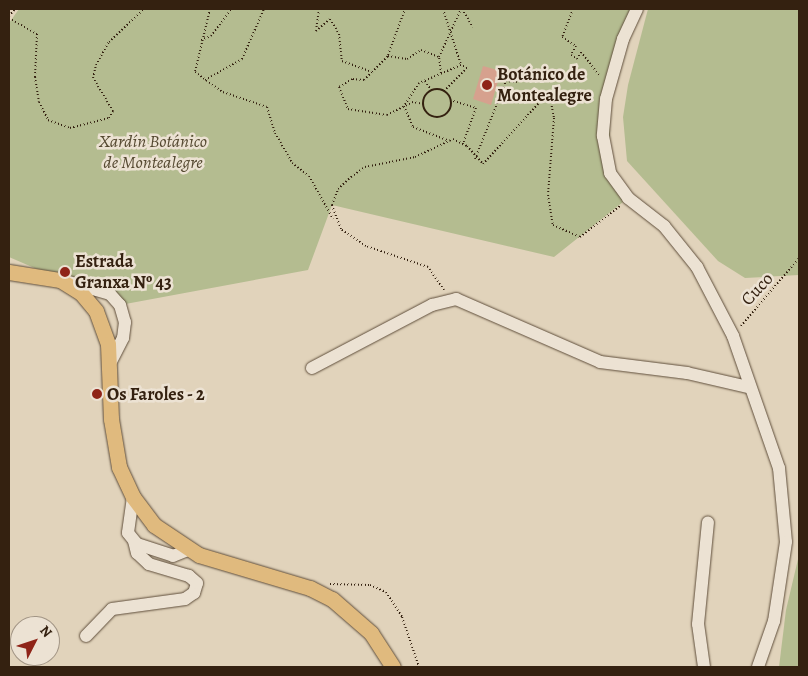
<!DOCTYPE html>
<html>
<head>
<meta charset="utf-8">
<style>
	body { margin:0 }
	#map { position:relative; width:808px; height:676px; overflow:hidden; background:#e1d3bb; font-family:Alegreya,serif }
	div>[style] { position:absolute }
	.green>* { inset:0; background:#b4bc90 }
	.building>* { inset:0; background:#d6a18e }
	.path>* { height:2px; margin-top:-1px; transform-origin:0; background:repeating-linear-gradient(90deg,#342110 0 1px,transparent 0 3.5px) }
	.path>.ring { margin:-1px; padding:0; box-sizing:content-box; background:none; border:2px solid #342110; border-radius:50% }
	.roads { filter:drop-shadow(0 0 1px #5f4e3b) drop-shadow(0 0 1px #5f4e3b) }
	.minor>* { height:12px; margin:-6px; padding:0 6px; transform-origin:6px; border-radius:6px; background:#ece2d3 }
	.major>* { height:15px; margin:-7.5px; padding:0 7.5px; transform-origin:7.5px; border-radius:7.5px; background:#e0ba7e }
	.dots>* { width:14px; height:14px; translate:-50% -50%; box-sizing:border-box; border:2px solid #ece2d3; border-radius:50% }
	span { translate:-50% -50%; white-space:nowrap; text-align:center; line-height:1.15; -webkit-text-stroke:5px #ece2d3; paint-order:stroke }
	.poi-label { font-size:18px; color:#342110; font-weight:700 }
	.left { translate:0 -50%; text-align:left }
	.park-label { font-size:18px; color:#544830; font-style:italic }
	.street-label { font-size:18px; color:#342110 }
	.frame { position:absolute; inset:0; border:10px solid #342110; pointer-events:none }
	.north { position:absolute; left:10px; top:616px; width:50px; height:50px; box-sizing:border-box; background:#ece2d3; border:1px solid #a29585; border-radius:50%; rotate:49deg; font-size:14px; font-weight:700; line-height:20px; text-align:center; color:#342110 }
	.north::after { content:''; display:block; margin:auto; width:18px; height:22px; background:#8f2418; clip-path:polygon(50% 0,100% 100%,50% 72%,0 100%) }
</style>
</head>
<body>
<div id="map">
	<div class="green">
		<i style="clip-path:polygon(19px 9px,638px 9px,610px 87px,610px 173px,628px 198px,554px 257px,332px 205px,308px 270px,120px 305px,9px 257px,9px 23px)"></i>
		<i style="clip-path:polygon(648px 9px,799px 9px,799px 275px,745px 278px,718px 261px,627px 161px,623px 117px,628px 85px)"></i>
		<i style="clip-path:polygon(799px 555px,799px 667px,779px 667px,786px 610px)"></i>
	</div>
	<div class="building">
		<i style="clip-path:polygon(483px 66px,501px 71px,491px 105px,473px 99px)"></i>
	</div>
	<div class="path">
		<i style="left:210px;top:9px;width:65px;rotate:103.4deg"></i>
		<i style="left:195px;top:72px;width:34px;rotate:36deg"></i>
		<i style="left:223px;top:92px;width:46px;rotate:18.8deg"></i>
		<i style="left:267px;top:107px;width:27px;rotate:73deg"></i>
		<i style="left:275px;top:133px;width:34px;rotate:60deg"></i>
		<i style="left:292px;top:163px;width:21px;rotate:37deg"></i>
		<i style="left:309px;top:176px;width:49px;rotate:60.8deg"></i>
		<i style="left:319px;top:9px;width:22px;rotate:98deg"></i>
		<i style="left:316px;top:31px;width:18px;rotate:-41deg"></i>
		<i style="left:330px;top:19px;width:17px;rotate:59deg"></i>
		<i style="left:339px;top:34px;width:27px;rotate:84deg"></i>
		<i style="left:342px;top:61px;width:32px;rotate:20deg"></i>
		<i style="left:372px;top:72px;width:23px;rotate:-45deg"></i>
		<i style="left:388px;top:56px;width:19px;rotate:9deg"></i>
		<i style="left:407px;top:59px;width:17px;rotate:-33deg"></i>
		<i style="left:421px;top:50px;width:19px;rotate:21deg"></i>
		<i style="left:443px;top:9px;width:59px;rotate:72.2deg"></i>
		<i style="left:461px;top:65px;width:46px;rotate:156.8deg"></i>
		<i style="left:419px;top:83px;width:27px;rotate:123deg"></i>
		<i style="left:404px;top:106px;width:23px;rotate:67deg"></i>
		<i style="left:413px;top:127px;width:39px;rotate:21deg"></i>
		<i style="left:462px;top:9px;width:21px;rotate:59deg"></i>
		<i style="left:573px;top:9px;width:30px;rotate:111deg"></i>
		<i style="left:562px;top:37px;width:17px;rotate:33deg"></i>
		<i style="left:576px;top:46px;width:10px;rotate:119deg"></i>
		<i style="left:571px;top:55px;width:7px;rotate:34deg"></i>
		<i style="left:577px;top:59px;width:8px;rotate:-60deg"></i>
		<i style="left:581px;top:52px;width:31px;rotate:52deg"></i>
		<i style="left:9px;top:16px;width:9px;rotate:-49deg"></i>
		<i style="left:9px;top:18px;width:32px;rotate:30deg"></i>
		<i style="left:37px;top:34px;width:43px;rotate:92.7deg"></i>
		<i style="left:35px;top:77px;width:25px;rotate:81deg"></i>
		<i style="left:39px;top:102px;width:20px;rotate:63deg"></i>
		<i style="left:48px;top:120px;width:23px;rotate:20deg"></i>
		<i style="left:70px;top:128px;width:40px;rotate:-14.4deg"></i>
		<i style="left:109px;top:118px;width:8px;rotate:-60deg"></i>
		<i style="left:113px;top:111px;width:39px;rotate:-121deg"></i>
		<i style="left:93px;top:78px;width:13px;rotate:-77deg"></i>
		<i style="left:96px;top:65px;width:26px;rotate:-61deg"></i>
		<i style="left:109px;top:42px;width:48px;rotate:-43.3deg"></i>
		<i style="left:201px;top:40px;width:11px;rotate:-22deg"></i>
		<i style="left:211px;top:36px;width:34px;rotate:-53deg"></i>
		<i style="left:388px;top:55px;width:49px;rotate:-69.7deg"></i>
		<i style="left:372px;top:72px;width:11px;rotate:135deg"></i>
		<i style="left:364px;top:80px;width:12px;rotate:-175deg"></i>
		<i style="left:352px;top:79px;width:15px;rotate:148deg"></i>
		<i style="left:339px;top:87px;width:24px;rotate:68deg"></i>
		<i style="left:348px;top:109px;width:39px;rotate:9deg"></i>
		<i style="left:387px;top:115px;width:28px;rotate:-27deg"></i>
		<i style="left:412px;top:102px;width:12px;rotate:9deg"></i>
		<i style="left:441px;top:73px;width:16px;rotate:-97deg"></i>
		<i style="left:439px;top:57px;width:53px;rotate:-65.4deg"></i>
		<i style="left:205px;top:80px;width:43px;rotate:-29.6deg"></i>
		<i style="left:242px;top:59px;width:55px;rotate:-66.3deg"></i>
		<i style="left:425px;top:81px;width:12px;rotate:55deg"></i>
		<i class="ring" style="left:423px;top:89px;width:26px;height:26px"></i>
		<i style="left:444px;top:91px;width:33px;rotate:-45deg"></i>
		<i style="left:467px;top:68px;width:7px;rotate:-153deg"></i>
		<i style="left:450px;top:100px;width:27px;rotate:17deg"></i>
		<i style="left:476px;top:108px;width:38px;rotate:110deg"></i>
		<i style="left:475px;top:159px;width:84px;rotate:-68.3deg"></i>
		<i style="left:506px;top:81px;width:14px;rotate:4deg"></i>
		<i style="left:444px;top:290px;width:28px;rotate:-125deg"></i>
		<i style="left:428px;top:267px;width:65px;rotate:-161.3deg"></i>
		<i style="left:366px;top:246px;width:30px;rotate:-146deg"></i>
		<i style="left:341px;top:229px;width:26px;rotate:-111deg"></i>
		<i style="left:332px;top:205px;width:17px;rotate:-69deg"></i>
		<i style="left:338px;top:189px;width:18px;rotate:-43deg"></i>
		<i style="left:351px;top:177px;width:17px;rotate:-36deg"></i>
		<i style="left:365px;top:167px;width:51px;rotate:-11.3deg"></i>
		<i style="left:415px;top:157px;width:42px;rotate:-25.3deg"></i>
		<i style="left:453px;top:139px;width:16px;rotate:27deg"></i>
		<i style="left:467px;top:146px;width:24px;rotate:48deg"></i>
		<i style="left:483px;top:164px;width:98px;rotate:-47.5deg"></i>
		<i style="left:549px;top:92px;width:26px;rotate:79deg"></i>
		<i style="left:554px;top:118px;width:77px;rotate:94.5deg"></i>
		<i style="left:548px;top:195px;width:30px;rotate:81deg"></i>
		<i style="left:553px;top:225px;width:30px;rotate:24deg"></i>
		<i style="left:580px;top:237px;width:51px;rotate:-37.8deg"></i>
		<i style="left:741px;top:326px;width:89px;rotate:-49.5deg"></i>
		<i style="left:330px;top:584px;width:40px;rotate:1.4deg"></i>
		<i style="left:370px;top:585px;width:17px;rotate:24deg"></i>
		<i style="left:386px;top:592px;width:30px;rotate:57deg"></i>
		<i style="left:402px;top:617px;width:53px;rotate:71.2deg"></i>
	</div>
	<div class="roads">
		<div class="minor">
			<i style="left:637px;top:9px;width:33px;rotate:115deg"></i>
			<i style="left:623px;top:39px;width:62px;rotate:105.8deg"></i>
			<i style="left:606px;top:99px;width:37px;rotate:95deg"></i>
			<i style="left:603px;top:136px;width:38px;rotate:79deg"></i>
			<i style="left:610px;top:173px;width:31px;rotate:54deg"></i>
			<i style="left:628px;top:198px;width:46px;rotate:37.9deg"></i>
			<i style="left:664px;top:226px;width:53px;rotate:51.2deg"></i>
			<i style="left:697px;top:267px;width:78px;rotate:62.4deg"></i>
			<i style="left:733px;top:336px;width:140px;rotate:70.8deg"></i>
			<i style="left:779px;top:468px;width:74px;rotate:84.6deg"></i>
			<i style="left:786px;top:542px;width:80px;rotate:98.6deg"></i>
			<i style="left:774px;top:621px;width:49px;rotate:109.2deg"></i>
			<i style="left:62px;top:280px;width:50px;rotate:16.3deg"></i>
			<i style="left:110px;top:294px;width:15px;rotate:48deg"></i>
			<i style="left:120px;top:305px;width:18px;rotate:74deg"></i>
			<i style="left:125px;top:322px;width:16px;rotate:97deg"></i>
			<i style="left:123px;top:338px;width:29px;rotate:117deg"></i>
			<i style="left:312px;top:368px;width:136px;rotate:-27.7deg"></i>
			<i style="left:432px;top:305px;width:25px;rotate:-14deg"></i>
			<i style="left:456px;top:299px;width:157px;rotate:23.6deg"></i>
			<i style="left:600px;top:362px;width:88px;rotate:7.2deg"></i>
			<i style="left:687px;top:373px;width:63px;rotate:12.9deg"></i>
			<i style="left:133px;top:497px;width:36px;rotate:98deg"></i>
			<i style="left:128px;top:533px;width:14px;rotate:51deg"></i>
			<i style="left:137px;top:544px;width:38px;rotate:18deg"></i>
			<i style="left:173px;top:556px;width:16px;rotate:-22deg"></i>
			<i style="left:86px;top:636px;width:37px;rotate:-46deg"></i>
			<i style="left:112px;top:609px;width:74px;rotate:-7.8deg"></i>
			<i style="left:185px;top:599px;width:11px;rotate:-34deg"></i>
			<i style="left:194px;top:593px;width:10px;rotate:-73deg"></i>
			<i style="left:197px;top:583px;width:11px;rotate:-139deg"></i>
			<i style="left:189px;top:576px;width:42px;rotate:-163.3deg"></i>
			<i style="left:149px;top:564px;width:16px;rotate:-137deg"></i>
			<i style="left:137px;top:553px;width:12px;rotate:-104deg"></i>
			<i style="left:704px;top:667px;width:43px;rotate:-97.9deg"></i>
			<i style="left:698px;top:624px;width:102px;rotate:-84.4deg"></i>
		</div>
		<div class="major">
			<i style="left:9px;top:272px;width:52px;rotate:8.9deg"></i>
			<i style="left:60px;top:280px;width:25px;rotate:32deg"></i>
			<i style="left:81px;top:293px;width:23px;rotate:50deg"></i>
			<i style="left:96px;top:311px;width:35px;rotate:70deg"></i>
			<i style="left:108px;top:344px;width:75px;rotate:87.7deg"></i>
			<i style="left:111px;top:419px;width:49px;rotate:80.5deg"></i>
			<i style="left:119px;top:467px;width:33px;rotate:65deg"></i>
			<i style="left:133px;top:497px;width:35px;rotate:53deg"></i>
			<i style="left:154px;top:525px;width:54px;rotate:33.7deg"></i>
			<i style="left:199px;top:555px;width:116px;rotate:16.6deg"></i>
			<i style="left:310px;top:588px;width:25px;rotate:27deg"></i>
			<i style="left:332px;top:599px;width:52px;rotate:41.1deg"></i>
			<i style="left:371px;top:633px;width:40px;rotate:57.1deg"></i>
		</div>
	</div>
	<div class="dots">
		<i style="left:487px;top:85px;background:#8f2418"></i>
		<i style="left:65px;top:272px;background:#8f2418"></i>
		<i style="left:97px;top:394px;background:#8f2418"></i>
	</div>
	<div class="poi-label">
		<span class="left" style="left:497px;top:85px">Botánico de<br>Montealegre</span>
		<span class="left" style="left:75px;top:272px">Estrada<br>Granxa Nº 43</span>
		<span class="left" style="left:107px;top:394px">Os Faroles - 2</span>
	</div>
	<div class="park-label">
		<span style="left:153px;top:152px">Xardín Botánico<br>de Montealegre</span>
	</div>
	<div class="street-label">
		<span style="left:757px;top:289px;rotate:-47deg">Cuco</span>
	</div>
	<div class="frame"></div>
	<div class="north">N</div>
</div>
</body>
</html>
